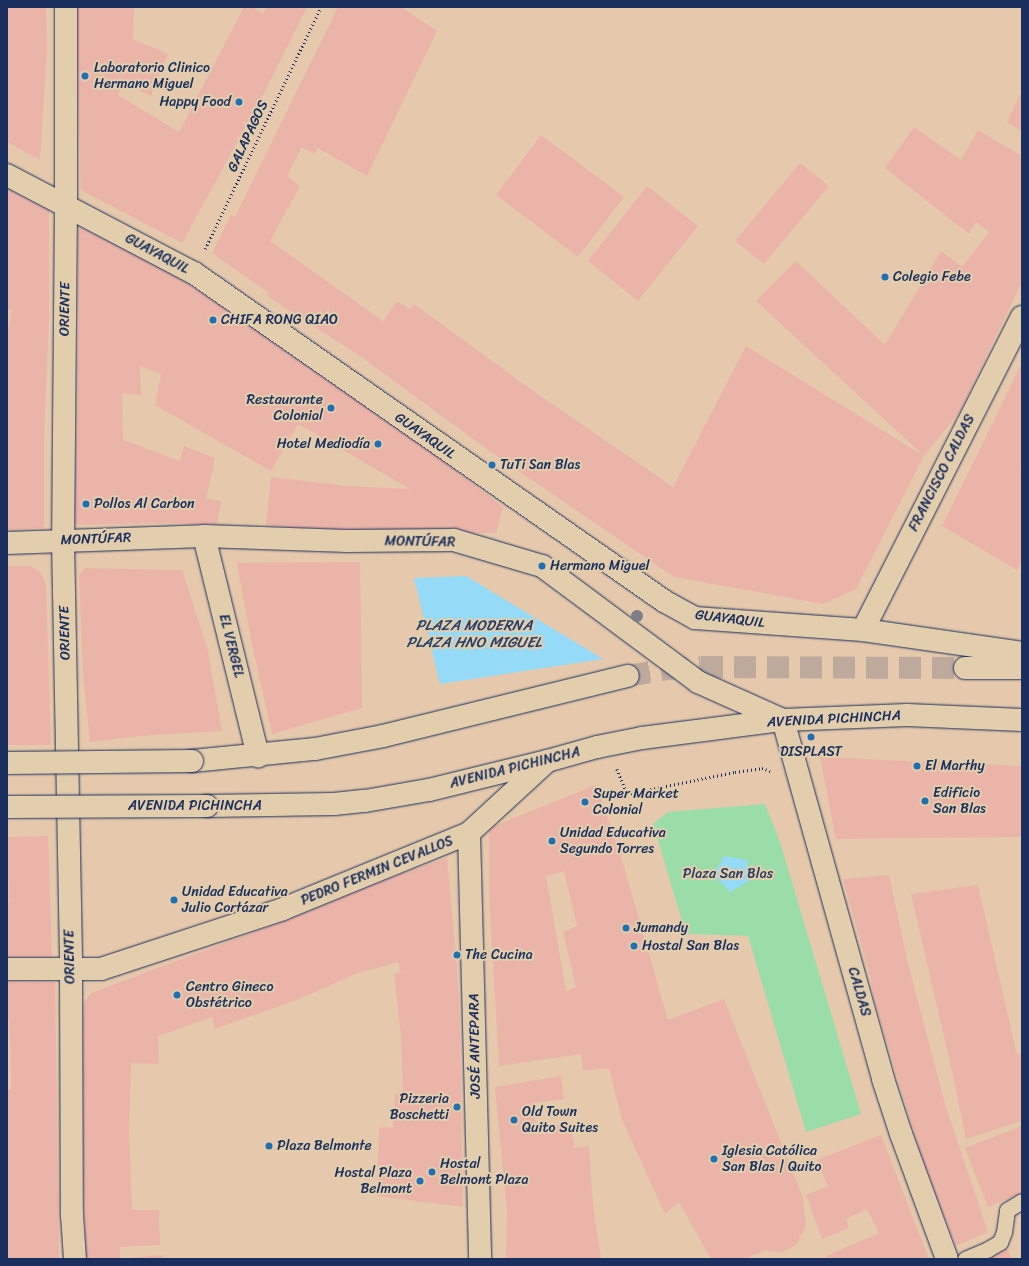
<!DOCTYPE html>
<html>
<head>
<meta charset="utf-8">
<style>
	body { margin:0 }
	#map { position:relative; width:1029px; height:1266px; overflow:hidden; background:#e6c9ac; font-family:Sriracha,sans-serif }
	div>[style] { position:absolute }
	.green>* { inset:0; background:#9adda8 }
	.water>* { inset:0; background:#95daf7 }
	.building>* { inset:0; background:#ebb4a8 }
	.primary-tunnel>* { height:22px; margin-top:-11px; transform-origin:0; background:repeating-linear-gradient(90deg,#bdaa9c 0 22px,transparent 0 33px) }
	.path>* { height:2.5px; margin-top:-1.25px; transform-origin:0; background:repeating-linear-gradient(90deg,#1b2f5e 0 1px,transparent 0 4px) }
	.roads { filter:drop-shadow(0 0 1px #1b2f5e) drop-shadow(0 0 1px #1b2f5e) }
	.service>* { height:15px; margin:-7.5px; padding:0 7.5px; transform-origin:7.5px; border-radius:7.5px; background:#e2cdac }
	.minor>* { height:22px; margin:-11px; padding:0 11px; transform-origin:11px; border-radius:11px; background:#e2cdac }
	.tertiary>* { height:22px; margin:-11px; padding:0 11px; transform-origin:11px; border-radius:11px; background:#e2cdac }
	.primary>* { height:22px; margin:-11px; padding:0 11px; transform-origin:11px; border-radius:11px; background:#e2cdac }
	.bridges { filter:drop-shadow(0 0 1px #1b2f5e) drop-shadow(0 0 1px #1b2f5e) }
	.primary-bridge>* { height:22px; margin:-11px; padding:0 11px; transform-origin:11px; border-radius:11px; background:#e2cdac }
	.trees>* { width:12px; height:12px; margin:-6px; border-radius:50%; background:#7e7e85 }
	.dots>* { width:11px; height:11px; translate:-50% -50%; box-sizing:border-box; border:2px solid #e2cdac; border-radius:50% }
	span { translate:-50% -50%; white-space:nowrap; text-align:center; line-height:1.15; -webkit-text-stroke:4px #e2cdac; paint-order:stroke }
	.poi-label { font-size:14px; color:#1b2f5e }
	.left { translate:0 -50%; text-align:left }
	.right { translate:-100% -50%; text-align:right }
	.street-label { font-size:14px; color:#1b2f5e }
	.park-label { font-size:14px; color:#284065 }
	.water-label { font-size:15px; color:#27406d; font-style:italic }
	.frame { position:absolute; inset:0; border:8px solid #1b2f5e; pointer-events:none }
</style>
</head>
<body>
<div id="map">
	<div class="green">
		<i style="clip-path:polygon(765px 804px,780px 842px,861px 1114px,806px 1132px,748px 936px,686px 934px,653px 824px,668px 812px)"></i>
	</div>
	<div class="water">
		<i style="clip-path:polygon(466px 576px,603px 659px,440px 684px,414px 578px)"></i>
		<i style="clip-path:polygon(724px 856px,747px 860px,749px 881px,730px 892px,714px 875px)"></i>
	</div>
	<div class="building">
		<i style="clip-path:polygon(7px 7px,46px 7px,47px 49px,40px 160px,7px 142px)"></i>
		<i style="clip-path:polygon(75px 7px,134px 7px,133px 39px,168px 54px,151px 96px,123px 82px,118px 95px,179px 132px,244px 7px,252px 7px,263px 14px,267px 7px,307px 7px,262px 97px,182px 243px,81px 190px)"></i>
		<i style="clip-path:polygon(338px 7px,401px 7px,437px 31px,367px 176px,318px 148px,315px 154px,302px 147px,287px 176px,300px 186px,270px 241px,383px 321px,397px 301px,410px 309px,414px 304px,529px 388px,673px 487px,746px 346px,924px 456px,856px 589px,823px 604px,674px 577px,488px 450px,360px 356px,267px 296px,269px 293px,212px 253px,231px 215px,235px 217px)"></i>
		<i style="clip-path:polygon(1022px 91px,1022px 132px,1007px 122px)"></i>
		<i style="clip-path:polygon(914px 127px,961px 160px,978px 130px,1022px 156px,1022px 282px,959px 413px,924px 456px,756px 301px,796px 261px,885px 345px,941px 251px,962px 267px,989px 232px,976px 222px,969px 234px,885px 168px)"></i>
		<i style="clip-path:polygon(541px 135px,624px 197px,578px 257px,496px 195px)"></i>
		<i style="clip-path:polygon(800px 163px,829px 186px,764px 264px,735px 241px)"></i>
		<i style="clip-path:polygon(647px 186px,698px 226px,638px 301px,588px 261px)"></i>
		<i style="clip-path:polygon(7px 189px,49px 210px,49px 317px,44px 439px,44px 528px,7px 530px,7px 336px,12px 310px,7px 309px)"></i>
		<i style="clip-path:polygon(78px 226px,165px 269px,236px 315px,430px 450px,503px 507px,496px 533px,347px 532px,266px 525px,271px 477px,349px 486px,410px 489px,298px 424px,271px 471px,155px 405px,161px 374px,140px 366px,141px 395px,122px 394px,123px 440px,180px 461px,184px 446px,215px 458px,206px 499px,221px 501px,217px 525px,167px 523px,73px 525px,78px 392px)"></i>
		<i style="clip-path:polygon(1022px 363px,1022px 464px,1020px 468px,1022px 469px,1022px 559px,1017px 570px,942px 526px)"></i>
		<i style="clip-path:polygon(360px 562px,362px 708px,272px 734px,251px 640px,237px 563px)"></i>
		<i style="clip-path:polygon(7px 566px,31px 566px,40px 572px,46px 584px,51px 745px,7px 745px)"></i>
		<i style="clip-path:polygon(85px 568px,182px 570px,207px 647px,222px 731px,140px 736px,90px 742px,83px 673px,79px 575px)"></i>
		<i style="clip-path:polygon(820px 757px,1022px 766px,1022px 837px,836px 839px)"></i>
		<i style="clip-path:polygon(evenodd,596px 785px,620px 853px,668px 1020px,724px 999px,803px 1198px,806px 1226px,796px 1245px,780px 1253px,765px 1250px,745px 1259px,711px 1259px,679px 1202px,665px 1214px,622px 1120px,609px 1068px,583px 1071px,581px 1054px,499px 1066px,489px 895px,489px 828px,596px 785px,564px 871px,577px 926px,563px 932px,576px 987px,566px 991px,546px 876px,564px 871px)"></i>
		<i style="clip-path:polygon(48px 836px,52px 959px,7px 958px,7px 902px,9px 902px,7px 837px)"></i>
		<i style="clip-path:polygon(447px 858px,457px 966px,460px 1030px,463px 1207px,377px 1196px,379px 1127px,393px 1128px,395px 1094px,403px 1093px,401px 1035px,394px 974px,401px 973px,398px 962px,358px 973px,299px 999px,215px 1029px,212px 1017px,158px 1036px,159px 1064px,131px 1063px,129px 1132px,132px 1210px,159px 1210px,160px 1245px,120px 1247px,120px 1259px,86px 1259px,81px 1129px,82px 1006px,91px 993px,297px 916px,380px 881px)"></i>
		<i style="clip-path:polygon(889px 875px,908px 964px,945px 1104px,988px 1232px,956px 1246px,924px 1166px,874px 999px,870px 976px,843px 879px)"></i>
		<i style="clip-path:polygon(978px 885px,1017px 1055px,1022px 1053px,1022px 1121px,966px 1139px,952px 1071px,911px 894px)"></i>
		<i style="clip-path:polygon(7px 981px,55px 982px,59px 1259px,7px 1259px,7px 1090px,11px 1090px,11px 1075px,9px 1019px,7px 1019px)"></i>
		<i style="clip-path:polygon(561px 1076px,564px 1099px,533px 1103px,536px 1128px,571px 1123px,574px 1148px,589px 1146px,593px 1205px,601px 1259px,506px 1259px,507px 1212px,495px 1087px)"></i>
		<i style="clip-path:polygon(1022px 1126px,1022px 1193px,988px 1207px,965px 1148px)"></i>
		<i style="clip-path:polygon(881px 1135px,929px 1259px,828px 1259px,826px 1256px,879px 1233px,867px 1209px,846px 1219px,849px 1228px,822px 1239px,806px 1195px,828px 1186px,817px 1160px)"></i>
		<i style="clip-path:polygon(1006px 1246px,1012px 1259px,983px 1259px)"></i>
		<i style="clip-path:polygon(163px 1255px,163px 1259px,127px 1259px,127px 1258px)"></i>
	</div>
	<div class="primary-tunnel">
		<i style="left:628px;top:676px;width:39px;rotate:-10deg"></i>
		<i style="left:666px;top:669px;width:35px;rotate:-3deg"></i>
		<i style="left:701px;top:667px;width:264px;rotate:0.2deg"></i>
	</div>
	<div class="path">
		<i style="left:205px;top:249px;width:268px;rotate:-64.4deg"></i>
		<i style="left:617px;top:769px;width:27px;rotate:68deg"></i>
		<i style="left:627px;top:794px;width:110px;rotate:-11.5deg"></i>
		<i style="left:735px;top:772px;width:27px;rotate:-8deg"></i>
		<i style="left:762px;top:768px;width:9px;rotate:21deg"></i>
	</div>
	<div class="roads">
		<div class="service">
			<i style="left:965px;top:1259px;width:25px;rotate:-23deg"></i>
			<i style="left:988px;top:1249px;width:14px;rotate:-30deg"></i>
			<i style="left:1000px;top:1242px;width:11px;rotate:-68deg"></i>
			<i style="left:1004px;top:1232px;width:22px;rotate:-82deg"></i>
			<i style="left:1007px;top:1210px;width:17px;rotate:-31deg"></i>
		</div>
		<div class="minor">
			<i style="left:66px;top:7px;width:198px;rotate:90deg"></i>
			<i style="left:66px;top:205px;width:335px;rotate:90.5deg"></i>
			<i style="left:63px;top:540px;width:430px;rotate:88.9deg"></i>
			<i style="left:71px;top:970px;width:245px;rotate:89.8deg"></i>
			<i style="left:72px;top:1215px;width:44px;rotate:86.1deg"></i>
			<i style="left:204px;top:536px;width:227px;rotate:76.2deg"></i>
			<i style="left:863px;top:630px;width:351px;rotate:-63.1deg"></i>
			<i style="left:783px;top:720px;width:373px;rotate:74.4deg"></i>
			<i style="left:883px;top:1079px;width:58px;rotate:71.9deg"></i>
			<i style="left:901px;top:1134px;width:133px;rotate:69.8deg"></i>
			<i style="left:7px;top:969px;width:94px"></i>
			<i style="left:101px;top:969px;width:192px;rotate:-18.2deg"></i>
			<i style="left:283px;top:909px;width:201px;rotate:-22.2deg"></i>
			<i style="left:469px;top:833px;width:426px;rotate:88.5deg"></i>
		</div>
		<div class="tertiary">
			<i style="left:7px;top:175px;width:211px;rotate:27.7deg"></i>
			<i style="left:194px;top:273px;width:573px;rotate:34.91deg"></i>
			<i style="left:664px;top:601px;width:35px;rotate:29deg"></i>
			<i style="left:695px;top:618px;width:168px;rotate:4.1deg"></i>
			<i style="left:7px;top:543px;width:197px;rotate:-2deg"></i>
			<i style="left:204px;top:536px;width:143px;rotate:2deg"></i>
			<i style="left:347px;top:541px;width:107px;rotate:-0.5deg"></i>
			<i style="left:454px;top:540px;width:92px;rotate:16.5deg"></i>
			<i style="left:542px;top:566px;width:194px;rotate:36.6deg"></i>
			<i style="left:698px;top:682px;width:93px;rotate:24.1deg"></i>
		</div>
		<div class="primary">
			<i style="left:863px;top:630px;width:161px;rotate:8.2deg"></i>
			<i style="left:965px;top:668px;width:57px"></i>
			<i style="left:192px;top:761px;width:124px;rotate:-5.6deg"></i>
			<i style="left:315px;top:749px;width:69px;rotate:-10.8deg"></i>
			<i style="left:383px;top:736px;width:252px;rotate:-13.8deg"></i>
			<i style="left:207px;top:806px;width:127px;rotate:-0.9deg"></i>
			<i style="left:334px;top:804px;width:31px;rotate:-6deg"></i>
			<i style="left:365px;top:801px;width:65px;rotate:-9.8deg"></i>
			<i style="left:429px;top:790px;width:122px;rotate:-13.8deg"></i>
			<i style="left:547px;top:761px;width:52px;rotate:-15.6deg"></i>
			<i style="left:597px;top:747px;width:46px;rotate:-11.3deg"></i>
			<i style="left:642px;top:738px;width:142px;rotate:-7.3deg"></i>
			<i style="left:783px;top:720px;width:124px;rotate:-2.3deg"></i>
			<i style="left:907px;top:715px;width:115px;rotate:2.5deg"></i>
			<i style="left:469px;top:833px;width:105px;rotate:-42.7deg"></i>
		</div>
	</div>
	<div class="bridges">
		<div class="primary-bridge">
			<i style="left:7px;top:763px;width:185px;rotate:-0.6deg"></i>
			<i style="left:7px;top:807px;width:200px;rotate:-0.3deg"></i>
		</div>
	</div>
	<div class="trees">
		<i style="left:637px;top:616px"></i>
	</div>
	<div class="dots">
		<i style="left:85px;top:76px;background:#1f6fb2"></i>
		<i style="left:239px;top:102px;background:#1f6fb2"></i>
		<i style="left:885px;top:277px;background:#1f6fb2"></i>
		<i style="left:213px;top:320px;background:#1f6fb2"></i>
		<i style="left:331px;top:408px;background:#1f6fb2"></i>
		<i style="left:378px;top:444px;background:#1f6fb2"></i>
		<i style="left:492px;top:465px;background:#1f6fb2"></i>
		<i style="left:86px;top:504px;background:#1f6fb2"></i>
		<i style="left:542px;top:566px;background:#1f6fb2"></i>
		<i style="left:811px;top:737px;background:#1f6fb2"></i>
		<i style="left:917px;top:766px;background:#1f6fb2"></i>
		<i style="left:925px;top:801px;background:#1f6fb2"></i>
		<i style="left:585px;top:802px;background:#1f6fb2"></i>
		<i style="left:552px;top:841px;background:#1f6fb2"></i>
		<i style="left:174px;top:900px;background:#1f6fb2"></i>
		<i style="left:626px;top:928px;background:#1f6fb2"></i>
		<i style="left:634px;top:946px;background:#1f6fb2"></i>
		<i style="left:457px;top:955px;background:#1f6fb2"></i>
		<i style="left:177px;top:995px;background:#1f6fb2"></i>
		<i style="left:457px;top:1107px;background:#1f6fb2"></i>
		<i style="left:514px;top:1120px;background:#1f6fb2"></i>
		<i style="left:269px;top:1146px;background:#1f6fb2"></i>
		<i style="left:714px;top:1159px;background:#1f6fb2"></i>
		<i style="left:432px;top:1172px;background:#1f6fb2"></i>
		<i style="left:420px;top:1181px;background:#1f6fb2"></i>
	</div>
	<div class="poi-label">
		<span class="left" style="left:94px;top:76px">Laboratorio Clinico<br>Hermano Miguel</span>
		<span class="right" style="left:231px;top:102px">Happy Food</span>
		<span class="left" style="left:893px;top:277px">Colegio Febe</span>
		<span class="left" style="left:221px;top:320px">CHIFA RONG QIAO</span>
		<span class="right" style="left:323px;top:408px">Restaurante<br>Colonial</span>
		<span class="right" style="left:370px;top:444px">Hotel Mediodía</span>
		<span class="left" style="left:500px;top:465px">TuTi San Blas</span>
		<span class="left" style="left:94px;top:504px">Pollos Al Carbon</span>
		<span class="left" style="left:550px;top:566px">Hermano Miguel</span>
		<span style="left:811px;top:752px">DISPLAST</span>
		<span class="left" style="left:925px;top:766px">El Marthy</span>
		<span class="left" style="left:933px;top:801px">Edificio<br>San Blas</span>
		<span class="left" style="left:593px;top:802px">Super Market<br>Colonial</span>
		<span class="left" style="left:560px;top:841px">Unidad Educativa<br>Segundo Torres</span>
		<span class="left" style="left:182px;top:900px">Unidad Educativa<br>Julio Cortázar</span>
		<span class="left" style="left:634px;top:928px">Jumandy</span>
		<span class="left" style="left:642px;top:946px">Hostal San Blas</span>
		<span class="left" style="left:465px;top:955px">The Cucina</span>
		<span class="left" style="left:186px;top:995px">Centro Gineco<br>Obstétrico</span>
		<span class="right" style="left:449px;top:1107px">Pizzeria<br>Boschetti</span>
		<span class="left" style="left:522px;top:1120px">Old Town<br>Quito Suites</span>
		<span class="left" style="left:277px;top:1146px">Plaza Belmonte</span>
		<span class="left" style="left:722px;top:1159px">Iglesia Católica<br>San Blas | Quito</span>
		<span class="left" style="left:440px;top:1172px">Hostal<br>Belmont Plaza</span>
		<span class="right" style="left:412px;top:1181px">Hostal Plaza<br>Belmont</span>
	</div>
	<div class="street-label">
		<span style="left:248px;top:136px;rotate:-65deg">GALAPAGOS</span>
		<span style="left:157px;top:254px;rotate:28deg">GUAYAQUIL</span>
		<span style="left:65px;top:309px;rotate:-89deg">ORIENTE</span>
		<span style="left:425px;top:436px;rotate:35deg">GUAYAQUIL</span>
		<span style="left:942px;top:473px;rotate:-63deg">FRANCISCO CALDAS</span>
		<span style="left:96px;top:539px;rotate:-2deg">MONTÚFAR</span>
		<span style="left:420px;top:542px;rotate:1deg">MONTÚFAR</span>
		<span style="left:730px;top:619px;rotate:7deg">GUAYAQUIL</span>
		<span style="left:65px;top:633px;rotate:-91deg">ORIENTE</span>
		<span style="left:231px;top:646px;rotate:76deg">EL VERGEL</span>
		<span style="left:834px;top:719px;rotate:-3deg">AVENIDA PICHINCHA</span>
		<span style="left:515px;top:768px;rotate:-14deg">AVENIDA PICHINCHA</span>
		<span style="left:195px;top:806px">AVENIDA PICHINCHA</span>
		<span style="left:377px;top:871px;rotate:-22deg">PEDRO FERMIN CEVALLOS</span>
		<span style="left:70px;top:957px;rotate:-91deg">ORIENTE</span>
		<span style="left:859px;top:992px;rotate:74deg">CALDAS</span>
		<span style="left:475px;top:1046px;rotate:-91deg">JOSÉ ANTEPARA</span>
	</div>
	<div class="park-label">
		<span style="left:728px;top:874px">Plaza San Blas</span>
	</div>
	<div class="water-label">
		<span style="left:474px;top:634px">PLAZA MODERNA<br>PLAZA HNO MIGUEL</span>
	</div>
	<div class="frame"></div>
</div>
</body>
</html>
